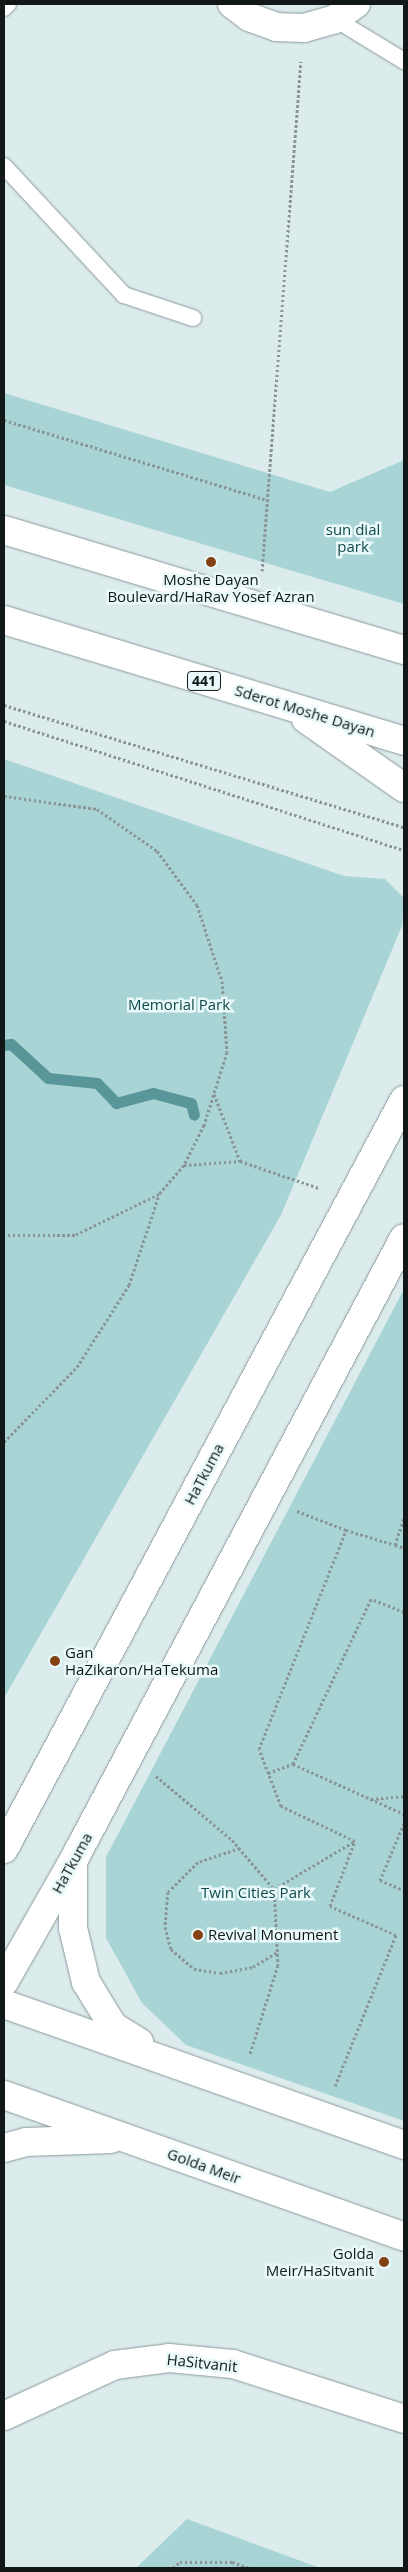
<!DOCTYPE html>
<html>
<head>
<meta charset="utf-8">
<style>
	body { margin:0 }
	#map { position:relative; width:408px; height:2572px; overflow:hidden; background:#dceced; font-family:"Open Sans",sans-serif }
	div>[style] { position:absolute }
	.green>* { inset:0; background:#a8d4d6 }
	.stream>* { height:11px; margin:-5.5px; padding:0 5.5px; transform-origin:5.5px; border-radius:5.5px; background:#58969a }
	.path>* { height:3px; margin-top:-1.5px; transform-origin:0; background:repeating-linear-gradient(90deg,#899596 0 2.5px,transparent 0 5px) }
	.roads { filter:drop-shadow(0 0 1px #8b999a) drop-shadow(0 0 1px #8b999a) }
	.lane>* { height:16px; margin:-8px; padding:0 8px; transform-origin:8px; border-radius:8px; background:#fff }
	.street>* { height:28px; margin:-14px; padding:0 14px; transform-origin:14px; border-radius:14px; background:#fff }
	.secondary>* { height:28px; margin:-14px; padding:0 14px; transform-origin:14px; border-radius:14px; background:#fff }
	.primary>* { height:28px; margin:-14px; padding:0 14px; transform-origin:14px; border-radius:14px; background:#fff }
	.dots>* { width:14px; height:14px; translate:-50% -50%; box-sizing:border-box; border:2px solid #e9f9fa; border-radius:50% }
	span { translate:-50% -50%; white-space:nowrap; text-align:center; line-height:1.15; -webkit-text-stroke:5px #e9f9fa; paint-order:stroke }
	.shield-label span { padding:1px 4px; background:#e9f9fa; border:1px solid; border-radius:4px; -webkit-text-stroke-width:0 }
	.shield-label { font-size:14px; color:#121818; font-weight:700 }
	.park-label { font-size:15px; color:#0f494c }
	.poi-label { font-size:15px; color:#121818 }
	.left { translate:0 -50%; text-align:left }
	.right { translate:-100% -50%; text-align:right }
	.street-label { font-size:15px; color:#121818 }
	.frame { position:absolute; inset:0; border:5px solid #121818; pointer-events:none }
</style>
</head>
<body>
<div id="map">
	<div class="green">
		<i style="clip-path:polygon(4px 393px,330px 492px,404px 460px,404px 604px,4px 485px)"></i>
		<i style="clip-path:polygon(4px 759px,344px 876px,385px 879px,404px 898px,402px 926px,281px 1215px,4px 1698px)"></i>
		<i style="clip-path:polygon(404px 1289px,404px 2121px,186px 2045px,142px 2003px,106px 1938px,106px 1857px)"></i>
		<i style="clip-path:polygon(187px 2519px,320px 2568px,136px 2568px)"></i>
	</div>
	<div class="stream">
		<i style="left:4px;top:1045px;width:7px;rotate:-8deg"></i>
		<i style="left:11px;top:1044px;width:50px;rotate:42.6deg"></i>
		<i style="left:48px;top:1078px;width:49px;rotate:5.8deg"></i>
		<i style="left:97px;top:1083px;width:28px;rotate:46deg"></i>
		<i style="left:116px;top:1103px;width:38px;rotate:-15deg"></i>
		<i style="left:153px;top:1093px;width:39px;rotate:15deg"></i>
		<i style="left:191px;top:1103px;width:12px;rotate:76deg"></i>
	</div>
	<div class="path">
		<i style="left:4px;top:420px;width:275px;rotate:16.9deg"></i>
		<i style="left:262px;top:571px;width:511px;rotate:-85.63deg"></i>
		<i style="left:4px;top:705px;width:418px;rotate:17deg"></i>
		<i style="left:4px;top:721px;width:420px;rotate:17.9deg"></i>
		<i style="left:4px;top:796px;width:94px;rotate:8deg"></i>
		<i style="left:97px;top:809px;width:73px;rotate:35deg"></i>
		<i style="left:157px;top:851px;width:67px;rotate:53.5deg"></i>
		<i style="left:197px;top:905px;width:80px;rotate:71.8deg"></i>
		<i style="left:222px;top:981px;width:71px;rotate:86deg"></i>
		<i style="left:227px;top:1052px;width:77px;rotate:107.5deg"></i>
		<i style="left:204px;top:1125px;width:45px;rotate:116.6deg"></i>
		<i style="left:184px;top:1165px;width:38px;rotate:131deg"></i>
		<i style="left:159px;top:1194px;width:93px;rotate:154deg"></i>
		<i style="left:75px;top:1235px;width:71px;rotate:180deg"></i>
		<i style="left:214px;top:1094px;width:72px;rotate:68.8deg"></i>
		<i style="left:184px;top:1165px;width:56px;rotate:-4.1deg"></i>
		<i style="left:240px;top:1161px;width:83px;rotate:18.9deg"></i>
		<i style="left:4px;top:1442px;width:105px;rotate:-45.8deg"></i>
		<i style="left:77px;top:1367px;width:97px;rotate:-57.6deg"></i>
		<i style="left:129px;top:1285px;width:95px;rotate:-71.6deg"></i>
		<i style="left:297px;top:1511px;width:53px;rotate:21.2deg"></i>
		<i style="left:395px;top:1545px;width:9px;rotate:18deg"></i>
		<i style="left:404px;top:1612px;width:35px;rotate:-158deg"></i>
		<i style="left:371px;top:1599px;width:183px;rotate:115.3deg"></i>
		<i style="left:293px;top:1764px;width:122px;rotate:24.2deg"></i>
		<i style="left:268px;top:1773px;width:27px;rotate:-20deg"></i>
		<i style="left:156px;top:1776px;width:99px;rotate:40.1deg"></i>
		<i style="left:232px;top:1840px;width:65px;rotate:49.4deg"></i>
		<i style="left:274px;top:1889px;width:76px;rotate:87deg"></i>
		<i style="left:278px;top:1965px;width:93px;rotate:107.5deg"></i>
		<i style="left:371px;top:1799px;width:33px;rotate:-5deg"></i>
		<i style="left:404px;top:1823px;width:62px;rotate:112.8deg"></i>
		<i style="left:380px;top:1880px;width:26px;rotate:23deg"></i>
		<i style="left:240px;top:1848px;width:44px;rotate:161.6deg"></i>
		<i style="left:198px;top:1862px;width:42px;rotate:135deg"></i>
		<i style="left:168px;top:1892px;width:35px;rotate:95deg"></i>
		<i style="left:165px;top:1927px;width:23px;rotate:75deg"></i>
		<i style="left:171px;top:1949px;width:30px;rotate:41deg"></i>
		<i style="left:194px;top:1969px;width:26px;rotate:9deg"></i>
		<i style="left:220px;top:1973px;width:34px;rotate:-10deg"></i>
		<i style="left:253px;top:1967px;width:28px;rotate:-32deg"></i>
		<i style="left:274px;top:1889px;width:94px;rotate:-30.7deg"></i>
		<i style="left:335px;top:2086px;width:163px;rotate:-68deg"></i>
		<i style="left:396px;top:1935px;width:72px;rotate:-156.3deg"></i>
		<i style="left:330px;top:1906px;width:70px;rotate:-69deg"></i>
		<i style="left:355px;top:1841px;width:82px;rotate:-154.7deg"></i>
		<i style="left:281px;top:1806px;width:61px;rotate:-111.1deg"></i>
		<i style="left:259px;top:1749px;width:236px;rotate:-68.3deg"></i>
		<i style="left:346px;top:1530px;width:51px;rotate:17deg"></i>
		<i style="left:395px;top:1545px;width:28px;rotate:-72deg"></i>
		<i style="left:173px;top:2568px;width:9px;rotate:-41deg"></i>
		<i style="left:180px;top:2562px;width:52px"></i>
		<i style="left:232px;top:2562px;width:18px;rotate:19deg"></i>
	</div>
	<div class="roads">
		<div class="lane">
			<i style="left:4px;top:8px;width:6px;rotate:-45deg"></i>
			<i style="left:335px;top:19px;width:81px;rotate:31.3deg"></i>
			<i style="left:4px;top:166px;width:176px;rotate:47.1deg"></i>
			<i style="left:124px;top:295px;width:73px;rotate:18.4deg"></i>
		</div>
		<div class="street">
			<i style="left:232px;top:4px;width:21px;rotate:37deg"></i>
			<i style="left:249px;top:17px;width:29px;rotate:20deg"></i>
			<i style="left:276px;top:27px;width:28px;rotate:2deg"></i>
			<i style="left:304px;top:28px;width:32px;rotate:-16deg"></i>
			<i style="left:335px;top:19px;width:26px;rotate:-36deg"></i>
			<i style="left:4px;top:2416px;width:122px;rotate:-24.7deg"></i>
			<i style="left:115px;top:2365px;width:54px;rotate:-7.4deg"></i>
			<i style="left:169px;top:2358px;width:64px;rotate:5.4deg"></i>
			<i style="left:233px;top:2364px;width:180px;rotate:17.8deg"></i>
		</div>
		<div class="secondary">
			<i style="left:4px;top:1849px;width:849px;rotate:-61.9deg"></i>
			<i style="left:73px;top:1863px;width:65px;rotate:90deg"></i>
			<i style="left:73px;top:1928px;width:56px;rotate:76.5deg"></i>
			<i style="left:86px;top:1982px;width:52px;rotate:58.5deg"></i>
			<i style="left:113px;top:2026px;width:31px;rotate:32deg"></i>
			<i style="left:4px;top:1982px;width:139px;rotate:-60.3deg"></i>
			<i style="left:73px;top:1861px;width:705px;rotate:-62.02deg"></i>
			<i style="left:4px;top:2004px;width:424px;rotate:19.4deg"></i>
			<i style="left:4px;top:2095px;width:424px;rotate:19.5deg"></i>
			<i style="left:4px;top:2148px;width:23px;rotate:-15deg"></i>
			<i style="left:26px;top:2142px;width:85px;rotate:-2deg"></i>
		</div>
		<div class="primary">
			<i style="left:4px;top:530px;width:418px;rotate:16.7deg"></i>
			<i style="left:4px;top:620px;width:418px;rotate:16.8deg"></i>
			<i style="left:306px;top:719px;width:120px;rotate:35.1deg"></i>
		</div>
	</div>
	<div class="dots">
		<i style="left:211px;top:562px;background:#844112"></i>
		<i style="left:55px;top:1661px;background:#844112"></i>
		<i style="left:198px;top:1935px;background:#844112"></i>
		<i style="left:384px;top:2262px;background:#844112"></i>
	</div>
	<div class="shield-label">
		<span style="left:204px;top:681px">441</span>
	</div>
	<div class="park-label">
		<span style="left:353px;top:538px">sun dial<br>park</span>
		<span style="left:179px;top:1005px">Memorial Park</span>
		<span style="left:256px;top:1893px">Twin Cities Park</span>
	</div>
	<div class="poi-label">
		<span style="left:211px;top:588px">Moshe Dayan<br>Boulevard/HaRav Yosef Azran</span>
		<span class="left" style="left:65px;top:1661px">Gan<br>HaZikaron/HaTekuma</span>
		<span class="left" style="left:208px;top:1935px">Revival Monument</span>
		<span class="right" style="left:374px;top:2262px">Golda<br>Meir/HaSitvanit</span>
	</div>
	<div class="street-label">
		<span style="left:305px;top:711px;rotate:17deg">Sderot Moshe Dayan</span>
		<span style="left:204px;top:1474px;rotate:-62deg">HaTkuma</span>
		<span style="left:72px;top:1863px;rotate:-61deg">HaTkuma</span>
		<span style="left:204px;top:2166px;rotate:20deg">Golda Meir</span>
		<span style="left:202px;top:2363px;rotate:6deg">HaSitvanit</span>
	</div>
	<div class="frame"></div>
</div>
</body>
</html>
